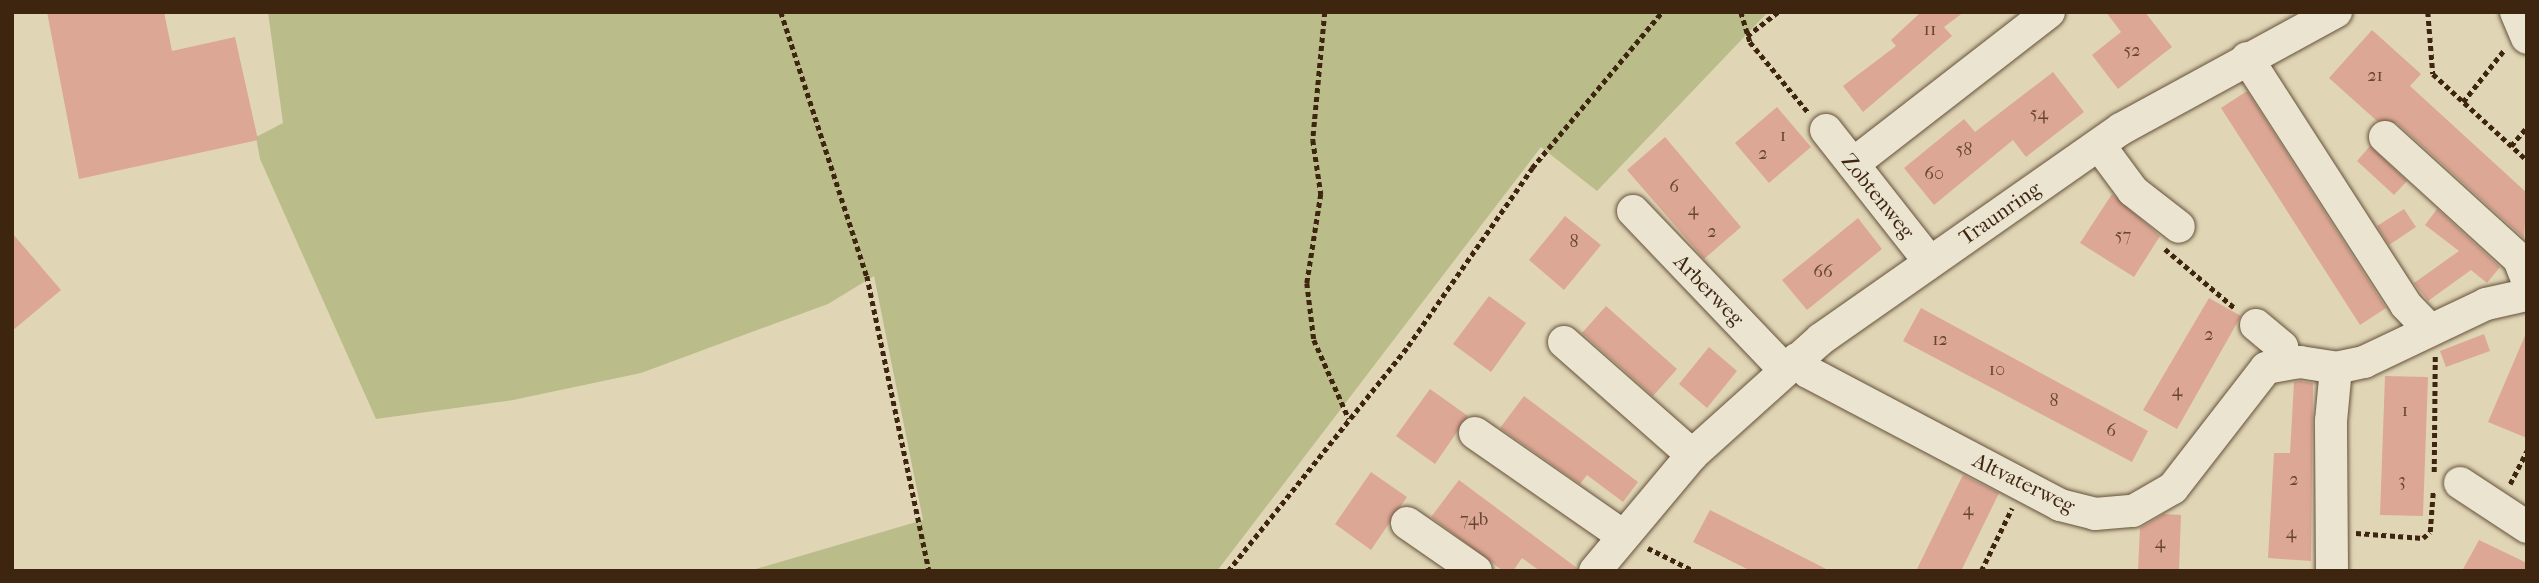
<!DOCTYPE html>
<html>
<head>
<meta charset="utf-8">
<style>
	body { margin:0 }
	#map { position:relative; width:2539px; height:583px; overflow:hidden; background:#e0d6b6; font-family:"IM FELL French Canon",serif }
	div>[style] { position:absolute }
	.green>* { inset:0; background:#babc89 }
	.building>* { inset:0; background:#dda795 }
	.path>* { height:4.5px; margin-top:-2.25px; transform-origin:0; background:repeating-linear-gradient(90deg,#3d2510 0 5px,transparent 0 8.5px) }
	.roads { filter:drop-shadow(0 0 2px #66513a) drop-shadow(0 0 2px #66513a) }
	.minor>* { height:32px; margin:-16px; padding:0 16px; transform-origin:16px; border-radius:16px; background:#ebe4d0 }
	span { translate:-50% -50%; white-space:nowrap; text-align:center; line-height:1.15; -webkit-text-stroke:6px #ebe4d0; paint-order:stroke }
	.number-label { font-size:18px; color:#654631 }
	.number-label span { -webkit-text-stroke-width:0 }
	.street-label { font-size:21px; color:#3d2510 }
	.frame { position:absolute; inset:0; border:14px solid #3d2510; pointer-events:none }
</style>
</head>
<body>
<div id="map">
	<div class="green">
		<i style="clip-path:polygon(268px 12px,1768px 12px,1597px 191px,1541px 147px,1217px 571px,749px 571px,923px 520px,874px 276px,828px 304px,641px 373px,513px 400px,376px 419px,260px 159px,256px 137px,283px 123px)"></i>
	</div>
	<div class="building">
		<i style="clip-path:polygon(47px 12px,164px 12px,172px 51px,235px 37px,258px 140px,79px 179px)"></i>
		<i style="clip-path:polygon(1921px 12px,1964px 12px,1944px 27px,1952px 36px,1863px 112px,1843px 86px,1896px 46px,1891px 40px)"></i>
		<i style="clip-path:polygon(2106px 12px,2145px 12px,2172px 47px,2118px 89px,2092px 55px,2121px 32px)"></i>
		<i style="clip-path:polygon(2372px 30px,2421px 74px,2410px 86px,2527px 193px,2524px 238px,2397px 123px,2377px 121px,2329px 78px)"></i>
		<i style="clip-path:polygon(2053px 72px,2084px 112px,2026px 157px,2013px 140px,1934px 205px,1904px 168px,1964px 119px,1975px 132px)"></i>
		<i style="clip-path:polygon(2247px 91px,2386px 308px,2360px 325px,2221px 108px)"></i>
		<i style="clip-path:polygon(1777px 107px,1811px 147px,1769px 183px,1735px 143px)"></i>
		<i style="clip-path:polygon(1665px 137px,1741px 227px,1704px 259px,1627px 170px)"></i>
		<i style="clip-path:polygon(2370px 146px,2407px 181px,2394px 195px,2357px 161px)"></i>
		<i style="clip-path:polygon(2112px 194px,2160px 236px,2134px 277px,2080px 243px)"></i>
		<i style="clip-path:polygon(2404px 209px,2416px 227px,2389px 245px,2377px 226px)"></i>
		<i style="clip-path:polygon(2437px 209px,2500px 267px,2487px 283px,2471px 270px,2428px 301px,2414px 283px,2459px 251px,2425px 225px)"></i>
		<i style="clip-path:polygon(1565px 216px,1601px 245px,1564px 290px,1529px 260px)"></i>
		<i style="clip-path:polygon(1858px 218px,1882px 249px,1807px 310px,1782px 280px)"></i>
		<i style="clip-path:polygon(12px 233px,61px 290px,12px 331px)"></i>
		<i style="clip-path:polygon(1489px 296px,1526px 323px,1491px 372px,1453px 344px)"></i>
		<i style="clip-path:polygon(2209px 298px,2241px 316px,2177px 429px,2143px 410px)"></i>
		<i style="clip-path:polygon(1606px 306px,1677px 369px,1653px 396px,1582px 333px)"></i>
		<i style="clip-path:polygon(1921px 308px,2148px 431px,2132px 462px,1903px 341px)"></i>
		<i style="clip-path:polygon(2527px 331px,2527px 438px,2488px 422px)"></i>
		<i style="clip-path:polygon(2484px 334px,2490px 351px,2446px 367px,2440px 351px)"></i>
		<i style="clip-path:polygon(1709px 347px,1737px 371px,1707px 408px,1679px 384px)"></i>
		<i style="clip-path:polygon(2385px 376px,2428px 377px,2423px 516px,2380px 515px)"></i>
		<i style="clip-path:polygon(2300px 381px,2313px 383px,2311px 561px,2268px 558px,2274px 453px,2290px 453px,2294px 382px)"></i>
		<i style="clip-path:polygon(1430px 389px,1468px 416px,1435px 464px,1396px 436px)"></i>
		<i style="clip-path:polygon(1524px 396px,1638px 482px,1623px 502px,1587px 475px,1580px 484px,1500px 428px)"></i>
		<i style="clip-path:polygon(1371px 472px,1407px 497px,1371px 550px,1335px 524px)"></i>
		<i style="clip-path:polygon(1963px 475px,1999px 493px,1961px 571px,1916px 571px)"></i>
		<i style="clip-path:polygon(1459px 480px,1577px 568px,1577px 571px,1540px 571px,1522px 558px,1513px 571px,1503px 571px,1431px 517px)"></i>
		<i style="clip-path:polygon(1710px 510px,1777px 544px,1830px 571px,1751px 571px,1693px 542px)"></i>
		<i style="clip-path:polygon(2164px 514px,2181px 515px,2179px 571px,2138px 571px,2140px 528px)"></i>
		<i style="clip-path:polygon(2479px 540px,2527px 563px,2527px 571px,2462px 571px)"></i>
	</div>
	<div class="path">
		<i style="left:781px;top:12px;width:278px;rotate:72deg"></i>
		<i style="left:867px;top:276px;width:301px;rotate:78.1deg"></i>
		<i style="left:1325px;top:12px;width:129px;rotate:95.4deg"></i>
		<i style="left:1313px;top:140px;width:55px;rotate:81.6deg"></i>
		<i style="left:1321px;top:194px;width:90px;rotate:98.9deg"></i>
		<i style="left:1307px;top:283px;width:57px;rotate:83deg"></i>
		<i style="left:1314px;top:340px;width:86px;rotate:66.1deg"></i>
		<i style="left:1741px;top:12px;width:31px;rotate:73deg"></i>
		<i style="left:1750px;top:42px;width:91px;rotate:50.4deg"></i>
		<i style="left:2428px;top:12px;width:62px;rotate:85.4deg"></i>
		<i style="left:2433px;top:74px;width:127px;rotate:42.5deg"></i>
		<i style="left:1747px;top:36px;width:39px;rotate:-38deg"></i>
		<i style="left:2463px;top:102px;width:66px;rotate:-51.7deg"></i>
		<i style="left:2511px;top:146px;width:25px;rotate:-50deg"></i>
		<i style="left:2165px;top:249px;width:93px;rotate:40.2deg"></i>
		<i style="left:2434px;top:472px;width:117px;rotate:-89.5deg"></i>
		<i style="left:2510px;top:484px;width:38px;rotate:-63deg"></i>
		<i style="left:2356px;top:533px;width:67px;rotate:4.3deg"></i>
		<i style="left:2423px;top:538px;width:9px;rotate:-41deg"></i>
		<i style="left:2430px;top:532px;width:40px;rotate:-85.7deg"></i>
		<i style="left:1648px;top:548px;width:51px;rotate:26.6deg"></i>
		<i style="left:1228px;top:571px;width:288px;rotate:-51.3deg"></i>
		<i style="left:1408px;top:346px;width:217px;rotate:-55.1deg"></i>
		<i style="left:1532px;top:168px;width:203px;rotate:-50.2deg"></i>
		<i style="left:1981px;top:571px;width:70px;rotate:-63.8deg"></i>
	</div>
	<div class="roads">
		<div class="minor">
			<i style="left:2516px;top:12px;width:28px;rotate:67deg"></i>
			<i style="left:2247px;top:58px;width:294px;rotate:57.2deg"></i>
			<i style="left:2406px;top:305px;width:30px;rotate:46deg"></i>
			<i style="left:1826px;top:130px;width:168px;rotate:51.8deg"></i>
			<i style="left:2385px;top:137px;width:181px;rotate:42.3deg"></i>
			<i style="left:2519px;top:259px;width:22px;rotate:69deg"></i>
			<i style="left:2099px;top:145px;width:57px;rotate:53.5deg"></i>
			<i style="left:2133px;top:191px;width:58px;rotate:38deg"></i>
			<i style="left:1853px;top:164px;width:248px;rotate:-37.8deg"></i>
			<i style="left:1633px;top:211px;width:219px;rotate:46.3deg"></i>
			<i style="left:2256px;top:325px;width:34px;rotate:40deg"></i>
			<i style="left:2282px;top:347px;width:16px;rotate:75deg"></i>
			<i style="left:1564px;top:342px;width:171px;rotate:41.4deg"></i>
			<i style="left:1797px;top:359px;width:17px;rotate:50deg"></i>
			<i style="left:1808px;top:372px;width:285px;rotate:27.8deg"></i>
			<i style="left:2060px;top:505px;width:36px;rotate:14deg"></i>
			<i style="left:2095px;top:514px;width:38px;rotate:-5deg"></i>
			<i style="left:2133px;top:511px;width:46px;rotate:-29.9deg"></i>
			<i style="left:2173px;top:488px;width:152px;rotate:-52.2deg"></i>
			<i style="left:2266px;top:368px;width:35px;rotate:-10deg"></i>
			<i style="left:2300px;top:362px;width:36px;rotate:9deg"></i>
			<i style="left:1475px;top:433px;width:179px;rotate:34.8deg"></i>
			<i style="left:2460px;top:483px;width:80px;rotate:33.3deg"></i>
			<i style="left:1407px;top:523px;width:84px;rotate:34.8deg"></i>
			<i style="left:1595px;top:571px;width:151px;rotate:-50.1deg"></i>
			<i style="left:1692px;top:455px;width:173px;rotate:-42deg"></i>
			<i style="left:1821px;top:339px;width:366px;rotate:-35deg"></i>
			<i style="left:2121px;top:129px;width:245px;rotate:-28.6deg"></i>
			<i style="left:2332px;top:571px;width:150px;rotate:-90.4deg"></i>
			<i style="left:2331px;top:421px;width:53px;rotate:-84.6deg"></i>
			<i style="left:2336px;top:368px;width:29px;rotate:-12deg"></i>
			<i style="left:2364px;top:362px;width:135px;rotate:-25.4deg"></i>
			<i style="left:2486px;top:304px;width:42px;rotate:-12.4deg"></i>
		</div>
	</div>
	<div class="number-label">
		<span style="left:1930px;top:30px">11</span>
		<span style="left:2132px;top:51px">52</span>
		<span style="left:2375px;top:76px">21</span>
		<span style="left:2039px;top:114px">54</span>
		<span style="left:1783px;top:136px">1</span>
		<span style="left:1964px;top:150px">58</span>
		<span style="left:1763px;top:154px">2</span>
		<span style="left:1934px;top:174px">60</span>
		<span style="left:1674px;top:187px">6</span>
		<span style="left:1693px;top:210px">4</span>
		<span style="left:1712px;top:232px">2</span>
		<span style="left:2123px;top:236px">57</span>
		<span style="left:1574px;top:242px">8</span>
		<span style="left:1823px;top:272px">66</span>
		<span style="left:2209px;top:335px">2</span>
		<span style="left:1940px;top:340px">12</span>
		<span style="left:1997px;top:370px">10</span>
		<span style="left:2177px;top:391px">4</span>
		<span style="left:2054px;top:401px">8</span>
		<span style="left:2405px;top:411px">1</span>
		<span style="left:2111px;top:431px">6</span>
		<span style="left:2294px;top:480px">2</span>
		<span style="left:2402px;top:481px">3</span>
		<span style="left:1968px;top:510px">4</span>
		<span style="left:1474px;top:520px">74b</span>
		<span style="left:2291px;top:533px">4</span>
		<span style="left:2160px;top:543px">4</span>
	</div>
	<div class="street-label">
		<span style="left:1878px;top:196px;rotate:51deg">Zobtenweg</span>
		<span style="left:2000px;top:213px;rotate:-35deg">Traunring</span>
		<span style="left:1709px;top:290px;rotate:46deg">Arberweg</span>
		<span style="left:2024px;top:483px;rotate:26deg">Altvaterweg</span>
	</div>
	<div class="frame"></div>
</div>
</body>
</html>
